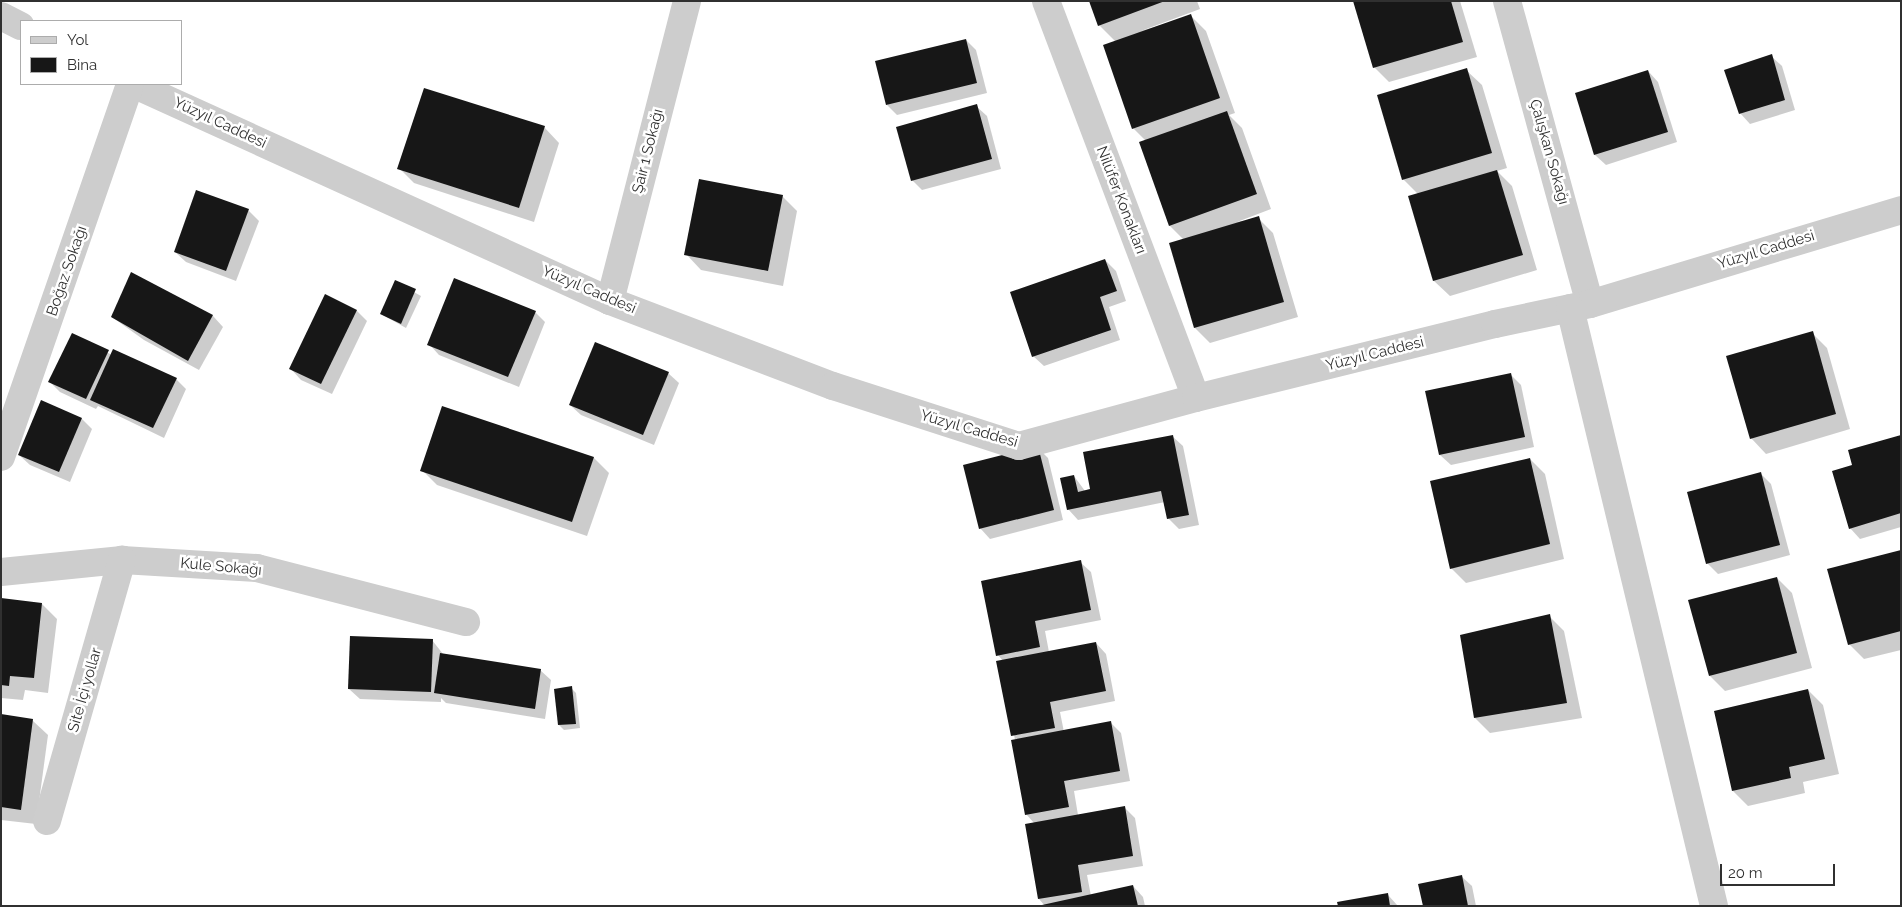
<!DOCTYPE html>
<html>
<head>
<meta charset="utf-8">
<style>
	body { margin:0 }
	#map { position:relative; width:1902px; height:907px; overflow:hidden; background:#fff; font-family:Raleway,sans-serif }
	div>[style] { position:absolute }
	.shadow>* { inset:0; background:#0003 }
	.building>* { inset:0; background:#171717 }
	.street>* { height:28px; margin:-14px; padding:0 14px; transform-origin:14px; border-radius:14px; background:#cdcdcd }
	span { translate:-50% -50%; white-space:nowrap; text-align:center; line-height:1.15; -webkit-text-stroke:5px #fff; paint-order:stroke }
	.street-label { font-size:15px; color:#303030 }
	.frame { position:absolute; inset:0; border:2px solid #303030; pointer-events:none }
	.legend { position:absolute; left:20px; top:20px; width:162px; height:65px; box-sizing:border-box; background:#fff; border:1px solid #acacac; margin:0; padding:6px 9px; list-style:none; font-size:15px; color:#303030 }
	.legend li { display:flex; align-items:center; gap:10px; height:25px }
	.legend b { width:25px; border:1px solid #acacac }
	.scale { position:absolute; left:1720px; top:864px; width:115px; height:22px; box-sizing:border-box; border:2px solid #303030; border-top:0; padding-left:6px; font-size:15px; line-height:18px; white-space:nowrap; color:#303030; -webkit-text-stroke:4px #fff; paint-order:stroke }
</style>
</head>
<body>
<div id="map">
	<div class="shadow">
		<i style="clip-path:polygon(1091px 1px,1197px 1px,1200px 9px,1141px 31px,1191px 16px,1206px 31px,1235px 113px,1229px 115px,1242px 128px,1271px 209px,1237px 222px,1258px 218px,1273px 233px,1298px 317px,1210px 343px,1195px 328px,1184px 240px,1170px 226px,1141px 143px,1146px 141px,1133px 128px,1116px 42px,1099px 25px)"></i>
		<i style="clip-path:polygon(1355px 1px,1460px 1px,1477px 57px,1389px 82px,1374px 67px)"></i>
		<i style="clip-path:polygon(966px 40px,976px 50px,987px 93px,897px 115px,887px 105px)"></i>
		<i style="clip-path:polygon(1771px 56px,1782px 66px,1795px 110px,1750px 124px,1740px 113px)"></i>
		<i style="clip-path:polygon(1466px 70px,1482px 85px,1507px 168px,1497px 171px,1512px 186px,1537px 270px,1450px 296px,1434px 281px,1409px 197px,1418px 194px,1403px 179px)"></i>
		<i style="clip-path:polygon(1648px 71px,1658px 82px,1677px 142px,1606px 165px,1595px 155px)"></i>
		<i style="clip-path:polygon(976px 106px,987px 116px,1001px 169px,922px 190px,912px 180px)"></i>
		<i style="clip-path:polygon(544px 127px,559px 143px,534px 222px,414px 183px,399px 168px)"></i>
		<i style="clip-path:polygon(782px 196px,797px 211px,783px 286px,701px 270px,686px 254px)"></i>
		<i style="clip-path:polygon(248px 210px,259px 221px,236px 281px,186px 262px,175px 252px)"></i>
		<i style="clip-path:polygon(1105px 260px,1116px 271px,1126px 301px,1109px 307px,1120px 340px,1044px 366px,1033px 356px)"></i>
		<i style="clip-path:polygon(132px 274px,213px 316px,223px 327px,199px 370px,144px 340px,112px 317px)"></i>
		<i style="clip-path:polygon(396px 282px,421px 296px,406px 328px,381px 314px)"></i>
		<i style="clip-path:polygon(326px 296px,357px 311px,367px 321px,332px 394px,301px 380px,291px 369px)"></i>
		<i style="clip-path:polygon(535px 312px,545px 322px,519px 387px,439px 355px,429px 344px)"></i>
		<i style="clip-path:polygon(1812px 333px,1827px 348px,1850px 429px,1766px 454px,1751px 438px)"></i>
		<i style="clip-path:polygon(72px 334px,112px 355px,176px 379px,186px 389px,164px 438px,98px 406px,96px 409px,60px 392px,50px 382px)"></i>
		<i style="clip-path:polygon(668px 373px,679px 383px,654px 445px,581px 415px,570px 405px)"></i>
		<i style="clip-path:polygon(1510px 374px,1521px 385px,1534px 447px,1451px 465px,1440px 455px,1427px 392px)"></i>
		<i style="clip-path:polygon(41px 402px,82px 419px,92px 429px,70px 482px,30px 465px,19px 455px)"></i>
		<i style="clip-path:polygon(1172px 436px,1183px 446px,1199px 525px,1179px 529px,1168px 518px,1165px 502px,1078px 520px,1068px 509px,1074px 476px,1085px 491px,1092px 490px)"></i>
		<i style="clip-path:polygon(1901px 436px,1901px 527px,1860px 539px,1850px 528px,1854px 466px)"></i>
		<i style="clip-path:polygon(1038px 448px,1048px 458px,1063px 520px,990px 539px,980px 528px)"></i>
		<i style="clip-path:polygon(594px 458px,609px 473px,587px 536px,437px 485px,422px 470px)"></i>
		<i style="clip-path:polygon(1530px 459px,1545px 474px,1564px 559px,1466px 583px,1451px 568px)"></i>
		<i style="clip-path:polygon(1761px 474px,1771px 484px,1790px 555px,1718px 574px,1707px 563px)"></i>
		<i style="clip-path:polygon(1901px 551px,1901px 650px,1864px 659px,1849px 644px)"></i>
		<i style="clip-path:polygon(1080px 562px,1091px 572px,1101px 620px,1045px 631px,1049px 652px,1096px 643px,1106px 654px,1115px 701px,1060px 712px,1064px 732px,1111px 723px,1121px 733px,1130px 781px,1074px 791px,1078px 815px,1124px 807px,1135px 818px,1143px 866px,1087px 875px,1091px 896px,1133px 886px,1143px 897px,1145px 906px,1045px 906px,1039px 899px,1034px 823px,1026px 814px,1003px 661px,998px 655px)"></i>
		<i style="clip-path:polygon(1777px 578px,1792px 593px,1812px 668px,1725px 691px,1710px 676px)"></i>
		<i style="clip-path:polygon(1px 599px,42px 604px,57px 619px,48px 693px,25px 690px,23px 700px,1px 698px)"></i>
		<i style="clip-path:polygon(1549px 616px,1564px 631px,1582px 718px,1490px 733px,1475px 718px,1461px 636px)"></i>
		<i style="clip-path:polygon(432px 640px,443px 654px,540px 670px,551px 680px,545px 719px,446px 703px,441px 698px,441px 702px,360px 699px,349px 689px)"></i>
		<i style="clip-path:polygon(571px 688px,576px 693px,580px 728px,564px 730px,559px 725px)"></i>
		<i style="clip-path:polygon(1808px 690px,1823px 705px,1839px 774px,1803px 782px,1805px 793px,1748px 806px,1733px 791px)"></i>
		<i style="clip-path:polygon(1px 716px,32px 720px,48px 735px,36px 824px,1px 820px)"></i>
		<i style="clip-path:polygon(1461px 876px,1472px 886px,1476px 906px,1424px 906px)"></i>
		<i style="clip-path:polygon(1388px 895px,1398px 906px,1339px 906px)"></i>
	</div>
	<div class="building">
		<i style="clip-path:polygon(1089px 1px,1165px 1px,1098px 26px)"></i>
		<i style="clip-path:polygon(1353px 1px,1451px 1px,1463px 42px,1373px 68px)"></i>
		<i style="clip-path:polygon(1191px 14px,1220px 98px,1132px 129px,1103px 45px)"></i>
		<i style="clip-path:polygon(966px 39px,977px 83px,886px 105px,875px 61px)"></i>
		<i style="clip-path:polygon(1772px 54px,1785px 100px,1739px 114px,1724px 70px)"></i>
		<i style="clip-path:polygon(1467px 68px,1492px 153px,1402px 180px,1377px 95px)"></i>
		<i style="clip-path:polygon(1648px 70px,1668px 132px,1594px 155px,1575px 93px)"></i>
		<i style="clip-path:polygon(424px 88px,545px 126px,519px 208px,397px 169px)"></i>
		<i style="clip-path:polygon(977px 104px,992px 159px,911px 181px,896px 127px)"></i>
		<i style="clip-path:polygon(1227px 111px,1257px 194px,1169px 226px,1139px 142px)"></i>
		<i style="clip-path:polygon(1497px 170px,1523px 255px,1433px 281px,1408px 196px)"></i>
		<i style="clip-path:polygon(699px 179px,783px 195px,768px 271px,684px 255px)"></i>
		<i style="clip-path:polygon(196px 190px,249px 209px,226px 271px,174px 252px)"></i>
		<i style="clip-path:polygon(1259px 216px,1284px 302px,1194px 328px,1169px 243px)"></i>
		<i style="clip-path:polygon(1105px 259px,1117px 291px,1100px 297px,1111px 330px,1032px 357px,1010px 292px)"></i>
		<i style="clip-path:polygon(131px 272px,213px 315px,188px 361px,111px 317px)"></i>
		<i style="clip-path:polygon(454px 278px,536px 311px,508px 377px,427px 345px)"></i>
		<i style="clip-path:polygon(395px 280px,416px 289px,401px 324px,380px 314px)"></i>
		<i style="clip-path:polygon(325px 294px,357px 310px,321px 384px,289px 369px)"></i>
		<i style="clip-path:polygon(1813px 331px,1836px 414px,1750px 439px,1726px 356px)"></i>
		<i style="clip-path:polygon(72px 333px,109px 350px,86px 399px,48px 382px)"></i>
		<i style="clip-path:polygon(595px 342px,669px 372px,643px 435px,569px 405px)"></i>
		<i style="clip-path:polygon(113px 349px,177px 378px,153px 428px,90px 400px)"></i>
		<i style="clip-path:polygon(1511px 373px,1525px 437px,1439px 455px,1425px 391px)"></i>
		<i style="clip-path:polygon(41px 400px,82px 418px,59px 472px,18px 455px)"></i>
		<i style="clip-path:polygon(442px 406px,594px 457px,572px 522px,420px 471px)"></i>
		<i style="clip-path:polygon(1173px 435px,1189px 515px,1167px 519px,1161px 491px,1067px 510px,1060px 478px,1074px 475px,1078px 492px,1090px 489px,1083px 452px)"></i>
		<i style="clip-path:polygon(1901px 435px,1901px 513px,1849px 529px,1832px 471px,1852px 465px,1848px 450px)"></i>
		<i style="clip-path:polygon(1038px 446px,1054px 510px,979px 529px,963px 465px)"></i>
		<i style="clip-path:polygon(1530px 458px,1550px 544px,1450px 569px,1430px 481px)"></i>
		<i style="clip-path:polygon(1761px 472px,1780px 545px,1706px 564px,1687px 492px)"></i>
		<i style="clip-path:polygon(1901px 550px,1901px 631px,1848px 645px,1827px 569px)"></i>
		<i style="clip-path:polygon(1081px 560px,1091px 610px,1035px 621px,1040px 647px,996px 656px,981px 581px)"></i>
		<i style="clip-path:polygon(1777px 577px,1797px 653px,1709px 676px,1688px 600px)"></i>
		<i style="clip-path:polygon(1px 598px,42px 603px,34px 678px,10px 676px,9px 686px,1px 685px)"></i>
		<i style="clip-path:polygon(1550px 614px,1567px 703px,1474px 718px,1460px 635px)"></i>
		<i style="clip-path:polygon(350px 636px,433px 639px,431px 692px,348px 689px)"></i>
		<i style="clip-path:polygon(1096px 642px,1106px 691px,1050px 702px,1055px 728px,1011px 736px,996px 661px)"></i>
		<i style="clip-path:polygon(440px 653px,541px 669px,535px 709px,434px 693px)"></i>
		<i style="clip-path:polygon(572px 686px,576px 724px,558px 725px,554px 689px)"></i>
		<i style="clip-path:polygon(1808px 689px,1825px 759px,1789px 767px,1791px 778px,1732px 791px,1714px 711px)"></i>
		<i style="clip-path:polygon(1px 714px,33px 719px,21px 810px,1px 807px)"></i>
		<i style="clip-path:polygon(1111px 721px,1120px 771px,1064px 781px,1069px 807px,1025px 815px,1011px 740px)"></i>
		<i style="clip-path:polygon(1125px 806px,1133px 856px,1078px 865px,1082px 892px,1038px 899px,1025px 824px)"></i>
		<i style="clip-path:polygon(1462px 875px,1468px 906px,1423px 906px,1418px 884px)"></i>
		<i style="clip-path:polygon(1133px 885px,1138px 906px,1042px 906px,1042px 905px)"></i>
		<i style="clip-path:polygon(1388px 893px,1390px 906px,1338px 906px,1337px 902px)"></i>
	</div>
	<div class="street">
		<i style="left:1046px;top:1px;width:424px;rotate:69.3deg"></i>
		<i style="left:1507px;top:1px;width:314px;rotate:74.7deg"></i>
		<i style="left:1px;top:16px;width:22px;rotate:27deg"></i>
		<i style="left:133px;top:84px;width:524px;rotate:24.46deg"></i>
		<i style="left:610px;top:301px;width:239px;rotate:20.9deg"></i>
		<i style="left:833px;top:386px;width:195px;rotate:17.9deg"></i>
		<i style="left:1019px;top:446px;width:183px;rotate:-15.2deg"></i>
		<i style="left:1196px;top:398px;width:308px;rotate:-13.9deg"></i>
		<i style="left:1495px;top:324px;width:97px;rotate:-11.9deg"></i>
		<i style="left:1590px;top:304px;width:325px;rotate:-16.8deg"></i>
		<i style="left:610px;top:301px;width:310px;rotate:-75.6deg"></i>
		<i style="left:1570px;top:308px;width:615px;rotate:76.46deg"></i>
		<i style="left:1px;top:457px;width:395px;rotate:-70.9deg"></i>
		<i style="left:1px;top:572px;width:122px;rotate:-5.7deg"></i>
		<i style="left:122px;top:560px;width:135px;rotate:3.4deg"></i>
		<i style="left:257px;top:568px;width:216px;rotate:14.5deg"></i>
		<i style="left:47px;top:821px;width:272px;rotate:-74deg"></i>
	</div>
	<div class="street-label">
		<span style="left:220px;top:123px;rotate:25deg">Yüzyıl Caddesi</span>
		<span style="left:648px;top:151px;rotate:-76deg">Şair 1 Sokağı</span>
		<span style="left:1549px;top:152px;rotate:74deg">Çalışkan Sokağı</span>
		<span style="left:1121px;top:200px;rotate:69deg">Nilüfer Konakları</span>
		<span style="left:1766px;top:250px;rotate:-17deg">Yüzyıl Caddesi</span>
		<span style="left:67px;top:271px;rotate:-71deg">Boğaz Sokağı</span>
		<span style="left:589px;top:290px;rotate:23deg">Yüzyıl Caddesi</span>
		<span style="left:1375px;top:354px;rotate:-14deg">Yüzyıl Caddesi</span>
		<span style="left:969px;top:429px;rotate:16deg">Yüzyıl Caddesi</span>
		<span style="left:221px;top:567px;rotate:5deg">Kule Sokağı</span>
		<span style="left:85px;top:690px;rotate:-74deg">Site İçi yollar</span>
	</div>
	<div class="frame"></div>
	<ul class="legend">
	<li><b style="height:6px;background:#cdcdcd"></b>Yol</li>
	<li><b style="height:14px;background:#171717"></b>Bina</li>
	</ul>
	<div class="scale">20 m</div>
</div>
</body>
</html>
